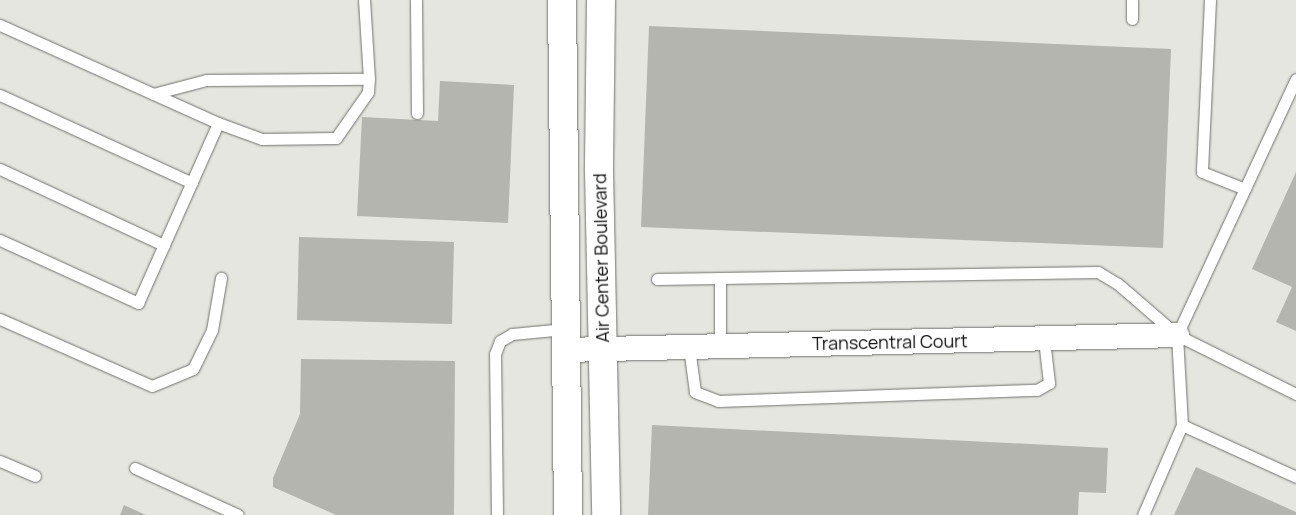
<!DOCTYPE html>
<html>
<head>
<meta charset="utf-8">
<style>
	body { margin:0 }
	#map { position:relative; width:1296px; height:515px; overflow:hidden; background:#e5e6e0; font-family:Manrope,sans-serif }
	div>[style] { position:absolute }
	.building>* { inset:0; background:#b4b5af }
	.roads { filter:drop-shadow(0 0 1px #72726e) drop-shadow(0 0 1px #72726e) }
	.lane>* { height:11px; margin:-5.5px; padding:0 5.5px; transform-origin:5.5px; border-radius:5.5px; background:#fff }
	.street>* { height:24px; margin:-12px; padding:0 12px; transform-origin:12px; border-radius:12px; background:#fff }
	.secondary>* { height:28px; margin:-14px; padding:0 14px; transform-origin:14px; border-radius:14px; background:#fff }
	span { translate:-50% -50%; white-space:nowrap; text-align:center; line-height:1.15; -webkit-text-stroke:4.5px #fff; paint-order:stroke }
	.street-label { font-size:18px; color:#0f0f0e }
</style>
</head>
<body>
<div id="map">
	<div class="building">
		<i style="clip-path:polygon(649px 26px,1171px 49px,1163px 248px,641px 227px)"></i>
		<i style="clip-path:polygon(440px 81px,514px 85px,508px 223px,357px 216px,362px 117px,438px 121px)"></i>
		<i style="clip-path:polygon(1296px 172px,1296px 331px,1276px 322px,1292px 287px,1252px 269px)"></i>
		<i style="clip-path:polygon(299px 237px,454px 242px,452px 324px,297px 320px)"></i>
		<i style="clip-path:polygon(301px 359px,455px 361px,454px 515px,336px 515px,273px 487px,273px 478px,300px 414px)"></i>
		<i style="clip-path:polygon(652px 425px,1108px 448px,1106px 493px,1079px 492px,1078px 515px,648px 515px)"></i>
		<i style="clip-path:polygon(1196px 467px,1296px 512px,1296px 515px,1174px 515px)"></i>
		<i style="clip-path:polygon(124px 505px,146px 515px,120px 515px)"></i>
	</div>
	<div class="roads">
		<div class="lane">
			<i style="left:416px;top:0;width:113px;rotate:89.5deg"></i>
			<i style="left:1132px;top:0;width:19px;rotate:90deg"></i>
			<i style="left:1210px;top:0;width:172px;rotate:92.7deg"></i>
			<i style="left:1202px;top:172px;width:46px;rotate:21.6deg"></i>
			<i style="left:0;top:25px;width:239px;rotate:24.2deg"></i>
			<i style="left:218px;top:123px;width:47px;rotate:20deg"></i>
			<i style="left:262px;top:139px;width:74px;rotate:-0.8deg"></i>
			<i style="left:336px;top:138px;width:56px;rotate:-55.2deg"></i>
			<i style="left:368px;top:92px;width:13px;rotate:-86deg"></i>
			<i style="left:153px;top:94px;width:55px;rotate:-14.8deg"></i>
			<i style="left:206px;top:80px;width:163px;rotate:-0.4deg"></i>
			<i style="left:369px;top:79px;width:79px;rotate:-93.6deg"></i>
			<i style="left:0;top:95px;width:211px;rotate:24.6deg"></i>
			<i style="left:0;top:169px;width:181px;rotate:24.9deg"></i>
			<i style="left:0;top:240px;width:152px;rotate:24.5deg"></i>
			<i style="left:138px;top:303px;width:197px;rotate:-66deg"></i>
			<i style="left:720px;top:278px;width:68px;rotate:90deg"></i>
			<i style="left:657px;top:279px;width:441px;rotate:-0.9deg"></i>
			<i style="left:1098px;top:272px;width:23px;rotate:31deg"></i>
			<i style="left:1118px;top:284px;width:78px;rotate:40.8deg"></i>
			<i style="left:1177px;top:335px;width:133px;rotate:26.4deg"></i>
			<i style="left:0;top:319px;width:166px;rotate:23.8deg"></i>
			<i style="left:152px;top:386px;width:44px;rotate:-22.5deg"></i>
			<i style="left:193px;top:369px;width:43px;rotate:-64deg"></i>
			<i style="left:212px;top:330px;width:53px;rotate:-80.2deg"></i>
			<i style="left:689px;top:347px;width:45px;rotate:82.4deg"></i>
			<i style="left:695px;top:392px;width:25px;rotate:21deg"></i>
			<i style="left:718px;top:401px;width:319px;rotate:-2deg"></i>
			<i style="left:1037px;top:390px;width:14px;rotate:-30deg"></i>
			<i style="left:1049px;top:383px;width:44px;rotate:-96.5deg"></i>
			<i style="left:1182px;top:425px;width:125px;rotate:24.5deg"></i>
			<i style="left:0;top:461px;width:38px;rotate:23deg"></i>
			<i style="left:135px;top:468px;width:113px;rotate:24.5deg"></i>
			<i style="left:497px;top:515px;width:161px;rotate:-90.7deg"></i>
			<i style="left:495px;top:354px;width:14px;rotate:-69deg"></i>
			<i style="left:500px;top:341px;width:14px;rotate:-30deg"></i>
			<i style="left:512px;top:334px;width:53px;rotate:-5.4deg"></i>
			<i style="left:1143px;top:515px;width:98px;rotate:-66.6deg"></i>
			<i style="left:1182px;top:425px;width:90px;rotate:-93.2deg"></i>
			<i style="left:1177px;top:335px;width:282px;rotate:-65.1deg"></i>
		</div>
		<div class="street">
			<i style="left:565px;top:350px;width:612px;rotate:-1.4deg"></i>
		</div>
		<div class="secondary">
			<i style="left:562px;top:0;width:515px;rotate:89.33deg"></i>
			<i style="left:601px;top:0;width:171px;rotate:90.7deg"></i>
			<i style="left:599px;top:171px;width:344px;rotate:88.8deg"></i>
		</div>
	</div>
	<div class="street-label">
		<span style="left:601px;top:258px;rotate:-91deg">Air Center Boulevard</span>
		<span style="left:890px;top:342px;rotate:-1deg">Transcentral Court</span>
	</div>
</div>
</body>
</html>
